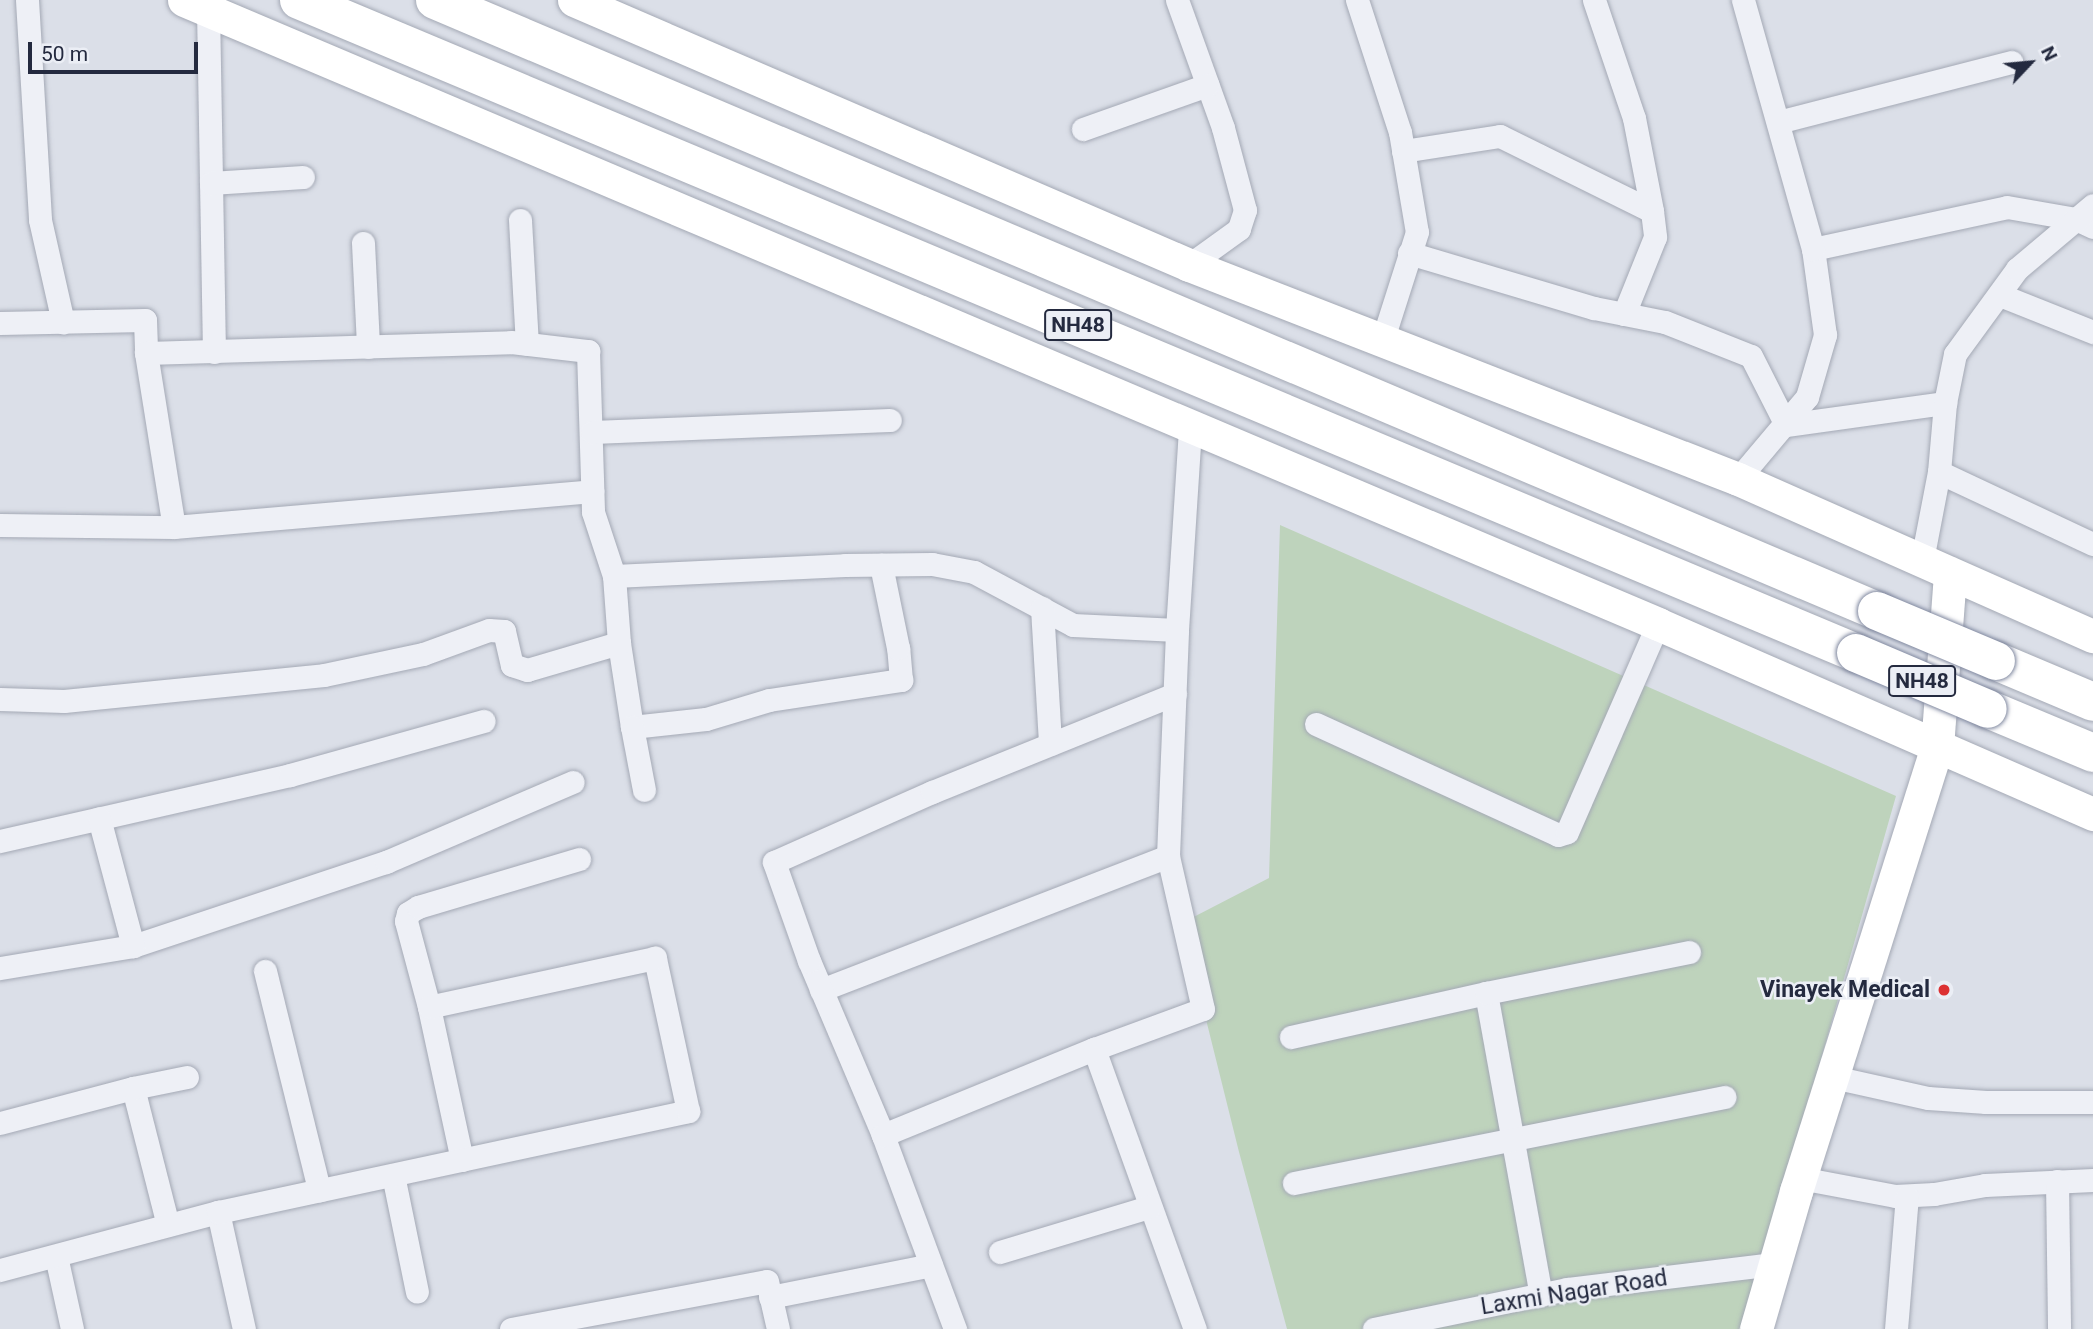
<!DOCTYPE html>
<html>
<head>
<meta charset="utf-8">
<style>
	body { margin:0 }
	#map { position:relative; width:2093px; height:1329px; overflow:hidden; background:#dbdfe8; font-family:Roboto,sans-serif }
	div>[style] { position:absolute }
	.green>* { inset:0; background:#bed3bc }
	.roads { filter:drop-shadow(0 0 2px #a4a9b5) drop-shadow(0 0 2px #a4a9b5) }
	.street>* { height:23px; margin:-11.5px; padding:0 11.5px; transform-origin:11.5px; border-radius:11.5px; background:#eef0f6 }
	.secondary>* { height:33px; margin:-16.5px; padding:0 16.5px; transform-origin:16.5px; border-radius:16.5px; background:#fff }
	.highway>* { height:38px; margin:-19px; padding:0 19px; transform-origin:19px; border-radius:19px; background:#fff }
	.bridges { filter:drop-shadow(0 0 2px #8189a0) drop-shadow(0 0 2px #8189a0) }
	.highway-bridge>* { height:38px; margin:-19px; padding:0 19px; transform-origin:19px; border-radius:19px; background:#fff }
	.dots>* { width:19px; height:19px; translate:-50% -50%; box-sizing:border-box; border:4px solid #ebeef5; border-radius:50% }
	span { translate:-50% -50%; white-space:nowrap; text-align:center; line-height:1.15; -webkit-text-stroke:5px #ebeef5; paint-order:stroke }
	.shield-label span { padding:2px 5px; background:#ebeef5; border:2px solid; border-radius:5px; -webkit-text-stroke-width:0 }
	.shield-label { font-size:21px; color:#242a3f; font-weight:700 }
	.poi-label { font-size:23px; color:#242a3f; font-weight:700 }
	.right { translate:-100% -50%; text-align:right }
	.street-label { font-size:23px; color:#242a3f }
	.north { position:absolute; left:1995px; top:28px; width:70px; height:70px; -webkit-text-stroke:5px #ebeef5; paint-order:stroke; rotate:64deg; font-size:19px; font-weight:700; line-height:28px; text-align:center; color:#242a3f }
	.north::after { content:''; display:block; margin:auto; width:24px; height:32px; background:#242a3f; clip-path:polygon(50% 0,100% 100%,50% 72%,0 100%) }
	.scale { position:absolute; left:28px; top:42px; width:170px; height:32px; box-sizing:border-box; border:4px solid #242a3f; border-top:0; padding-left:9px; font-size:21px; line-height:24px; white-space:nowrap; color:#242a3f; -webkit-text-stroke:5px #ebeef5; paint-order:stroke }
</style>
</head>
<body>
<div id="map">
	<div class="green">
		<i style="clip-path:polygon(1280px 525px,1896px 796px,1744px 1329px,1287px 1329px,1239px 1152px,1182px 923px,1269px 878px)"></i>
	</div>
	<div class="roads">
		<div class="street">
			<i style="left:27px;top:0;width:220px;rotate:86.6deg"></i>
			<i style="left:40px;top:220px;width:105px;rotate:77.3deg"></i>
			<i style="left:1177px;top:0;width:136px;rotate:70.2deg"></i>
			<i style="left:1223px;top:128px;width:85px;rotate:75deg"></i>
			<i style="left:1245px;top:210px;width:20px;rotate:108deg"></i>
			<i style="left:1239px;top:229px;width:62px;rotate:144.2deg"></i>
			<i style="left:1357px;top:0;width:139px;rotate:72deg"></i>
			<i style="left:1400px;top:132px;width:101px;rotate:80.4deg"></i>
			<i style="left:1417px;top:232px;width:115px;rotate:107.7deg"></i>
			<i style="left:1594px;top:0;width:125px;rotate:71.3deg"></i>
			<i style="left:1634px;top:118px;width:95px;rotate:79deg"></i>
			<i style="left:208px;top:9px;width:343px;rotate:89deg"></i>
			<i style="left:1778px;top:122px;width:241px;rotate:-14.4deg"></i>
			<i style="left:1083px;top:129px;width:132px;rotate:-19.5deg"></i>
			<i style="left:1403px;top:151px;width:98px;rotate:-8.8deg"></i>
			<i style="left:1500px;top:136px;width:169px;rotate:26.3deg"></i>
			<i style="left:1652px;top:211px;width:26px;rotate:83deg"></i>
			<i style="left:1655px;top:237px;width:83px;rotate:111.9deg"></i>
			<i style="left:211px;top:183px;width:92px;rotate:-3.7deg"></i>
			<i style="left:520px;top:220px;width:124px;rotate:86.8deg"></i>
			<i style="left:363px;top:243px;width:104px;rotate:87.2deg"></i>
			<i style="left:1813px;top:249px;width:198px;rotate:-12.2deg"></i>
			<i style="left:2007px;top:207px;width:70px;rotate:9.9deg"></i>
			<i style="left:2076px;top:219px;width:19px;rotate:25deg"></i>
			<i style="left:1409px;top:253px;width:193px;rotate:16.6deg"></i>
			<i style="left:1594px;top:308px;width:72px;rotate:11.2deg"></i>
			<i style="left:1665px;top:322px;width:92px;rotate:21.6deg"></i>
			<i style="left:1751px;top:356px;width:77px;rotate:63.1deg"></i>
			<i style="left:1786px;top:425px;width:161px;rotate:-7.9deg"></i>
			<i style="left:2000px;top:295px;width:100px;rotate:21.7deg"></i>
			<i style="left:0;top:323px;width:145px;rotate:-1.2deg"></i>
			<i style="left:145px;top:320px;width:33px;rotate:88deg"></i>
			<i style="left:146px;top:353px;width:176px;rotate:80.9deg"></i>
			<i style="left:146px;top:353px;width:365px;rotate:-1.7deg"></i>
			<i style="left:511px;top:342px;width:78px;rotate:6.7deg"></i>
			<i style="left:588px;top:351px;width:161px;rotate:88.2deg"></i>
			<i style="left:593px;top:512px;width:67px;rotate:71.8deg"></i>
			<i style="left:614px;top:576px;width:67px;rotate:85.7deg"></i>
			<i style="left:619px;top:643px;width:85px;rotate:81.2deg"></i>
			<i style="left:632px;top:727px;width:74px;rotate:-6.2deg"></i>
			<i style="left:706px;top:719px;width:66px;rotate:-16.8deg"></i>
			<i style="left:769px;top:700px;width:134px;rotate:-8.6deg"></i>
			<i style="left:901px;top:680px;width:32px;rotate:-95deg"></i>
			<i style="left:898px;top:648px;width:85px;rotate:-101.6deg"></i>
			<i style="left:592px;top:432px;width:298px;rotate:-2.3deg"></i>
			<i style="left:1939px;top:472px;width:170px;rotate:25.1deg"></i>
			<i style="left:1738px;top:479px;width:107px;rotate:-49.9deg"></i>
			<i style="left:1807px;top:397px;width:65px;rotate:-73.8deg"></i>
			<i style="left:1825px;top:335px;width:87px;rotate:-97.9deg"></i>
			<i style="left:1813px;top:249px;width:259px;rotate:-105.7deg"></i>
			<i style="left:0;top:525px;width:174px;rotate:0.7deg"></i>
			<i style="left:174px;top:527px;width:420px;rotate:-4.9deg"></i>
			<i style="left:1922px;top:560px;width:90px;rotate:-79.1deg"></i>
			<i style="left:1939px;top:472px;width:69px;rotate:-85deg"></i>
			<i style="left:1945px;top:403px;width:50px;rotate:-78.5deg"></i>
			<i style="left:1955px;top:354px;width:105px;rotate:-53.9deg"></i>
			<i style="left:2017px;top:269px;width:99px;rotate:-40.1deg"></i>
			<i style="left:614px;top:576px;width:231px;rotate:-2.7deg"></i>
			<i style="left:845px;top:565px;width:87px;rotate:-0.7deg"></i>
			<i style="left:932px;top:564px;width:43px;rotate:10.8deg"></i>
			<i style="left:974px;top:572px;width:112px;rotate:28.2deg"></i>
			<i style="left:1073px;top:625px;width:104px;rotate:2.8deg"></i>
			<i style="left:1042px;top:608px;width:136px;rotate:86.6deg"></i>
			<i style="left:0;top:699px;width:64px;rotate:1.8deg"></i>
			<i style="left:64px;top:701px;width:261px;rotate:-5.7deg"></i>
			<i style="left:324px;top:675px;width:101px;rotate:-12deg"></i>
			<i style="left:423px;top:654px;width:70px;rotate:-20deg"></i>
			<i style="left:489px;top:630px;width:15px;rotate:4deg"></i>
			<i style="left:504px;top:631px;width:35px;rotate:77deg"></i>
			<i style="left:512px;top:665px;width:16px;rotate:18deg"></i>
			<i style="left:527px;top:670px;width:96px;rotate:-16.4deg"></i>
			<i style="left:1316px;top:724px;width:266px;rotate:24.6deg"></i>
			<i style="left:1558px;top:835px;width:9px;rotate:-18deg"></i>
			<i style="left:1567px;top:832px;width:227px;rotate:-66.4deg"></i>
			<i style="left:632px;top:727px;width:64px;rotate:79.2deg"></i>
			<i style="left:0;top:841px;width:297px;rotate:-12.8deg"></i>
			<i style="left:290px;top:775px;width:201px;rotate:-15.6deg"></i>
			<i style="left:133px;top:946px;width:267px;rotate:-18.4deg"></i>
			<i style="left:386px;top:862px;width:203px;rotate:-23.2deg"></i>
			<i style="left:0;top:968px;width:135px;rotate:-9.4deg"></i>
			<i style="left:133px;top:946px;width:132px;rotate:-104.9deg"></i>
			<i style="left:265px;top:971px;width:226px;rotate:76.1deg"></i>
			<i style="left:821px;top:990px;width:372px;rotate:-21.1deg"></i>
			<i style="left:1486px;top:993px;width:307px;rotate:79.7deg"></i>
			<i style="left:1291px;top:1037px;width:200px;rotate:-12.7deg"></i>
			<i style="left:1486px;top:993px;width:207px;rotate:-11.4deg"></i>
			<i style="left:1094px;top:1049px;width:298px;rotate:70.2deg"></i>
			<i style="left:1833px;top:1077px;width:97px;rotate:12.5deg"></i>
			<i style="left:1928px;top:1098px;width:58px;rotate:3.9deg"></i>
			<i style="left:1986px;top:1102px;width:107px"></i>
			<i style="left:133px;top:1088px;width:141px;rotate:75.7deg"></i>
			<i style="left:0;top:1123px;width:138px;rotate:-14.7deg"></i>
			<i style="left:133px;top:1088px;width:55px;rotate:-11.5deg"></i>
			<i style="left:883px;top:1135px;width:189px;rotate:-113deg"></i>
			<i style="left:809px;top:961px;width:105px;rotate:-109.5deg"></i>
			<i style="left:774px;top:862px;width:173px;rotate:-23.9deg"></i>
			<i style="left:932px;top:792px;width:262px;rotate:-22deg"></i>
			<i style="left:462px;top:1160px;width:157px;rotate:-102.2deg"></i>
			<i style="left:429px;top:1007px;width:89px;rotate:-105deg"></i>
			<i style="left:406px;top:921px;width:8px;rotate:-76deg"></i>
			<i style="left:408px;top:913px;width:12px;rotate:-31deg"></i>
			<i style="left:418px;top:907px;width:168px;rotate:-16.6deg"></i>
			<i style="left:393px;top:1175px;width:119px;rotate:78.4deg"></i>
			<i style="left:1800px;top:1178px;width:97px;rotate:10.7deg"></i>
			<i style="left:1895px;top:1196px;width:39px;rotate:-3deg"></i>
			<i style="left:1934px;top:1194px;width:52px;rotate:-10deg"></i>
			<i style="left:1985px;top:1185px;width:108px;rotate:-2.7deg"></i>
			<i style="left:2057px;top:1181px;width:148px;rotate:89.2deg"></i>
			<i style="left:1294px;top:1183px;width:439px;rotate:-11.3deg"></i>
			<i style="left:218px;top:1212px;width:120px;rotate:77.5deg"></i>
			<i style="left:1000px;top:1252px;width:156px;rotate:-16.8deg"></i>
			<i style="left:56px;top:1256px;width:75px;rotate:77.6deg"></i>
			<i style="left:0;top:1270px;width:226px;rotate:-14.9deg"></i>
			<i style="left:218px;top:1212px;width:481px;rotate:-12.1deg"></i>
			<i style="left:688px;top:1111px;width:157px;rotate:-102.2deg"></i>
			<i style="left:655px;top:958px;width:231px;rotate:167.8deg"></i>
			<i style="left:770px;top:1297px;width:164px;rotate:-11.2deg"></i>
			<i style="left:511px;top:1329px;width:260px;rotate:-10.6deg"></i>
			<i style="left:767px;top:1281px;width:49px;rotate:77.1deg"></i>
			<i style="left:955px;top:1329px;width:207px;rotate:-110.4deg"></i>
			<i style="left:883px;top:1135px;width:228px;rotate:-22.2deg"></i>
			<i style="left:1094px;top:1049px;width:116px;rotate:-20.2deg"></i>
			<i style="left:1203px;top:1009px;width:157px;rotate:-102.9deg"></i>
			<i style="left:1168px;top:856px;width:226px;rotate:-87.7deg"></i>
			<i style="left:1177px;top:630px;width:201px;rotate:-86.3deg"></i>
			<i style="left:1374px;top:1329px;width:197px;rotate:-11.7deg"></i>
			<i style="left:1567px;top:1289px;width:209px;rotate:-6.9deg"></i>
			<i style="left:1896px;top:1329px;width:133px;rotate:-85.3deg"></i>
		</div>
		<div class="secondary">
			<i style="left:184px;top:0;width:1601px;rotate:22.94deg"></i>
			<i style="left:1658px;top:624px;width:475px;rotate:23.6deg"></i>
			<i style="left:574px;top:0;width:670px;rotate:23.31deg"></i>
			<i style="left:1189px;top:265px;width:589px;rotate:21.3deg"></i>
			<i style="left:1738px;top:479px;width:388px;rotate:23.9deg"></i>
			<i style="left:1756px;top:1329px;width:144px;rotate:-73.8deg"></i>
			<i style="left:1796px;top:1191px;width:466px;rotate:-72.4deg"></i>
			<i style="left:1937px;top:747px;width:174px;rotate:-85.7deg"></i>
		</div>
		<div class="highway">
			<i style="left:299px;top:0;width:1688px;rotate:22.75deg"></i>
			<i style="left:435px;top:0;width:1566px;rotate:22.96deg"></i>
			<i style="left:1996px;top:661px;width:105px;rotate:22.9deg"></i>
			<i style="left:1988px;top:709px;width:114px;rotate:22.7deg"></i>
		</div>
	</div>
	<div class="bridges">
		<div class="highway-bridge">
			<i style="left:1877px;top:611px;width:129px;rotate:22.8deg"></i>
			<i style="left:1856px;top:653px;width:143px;rotate:23deg"></i>
		</div>
	</div>
	<div class="dots">
		<i style="left:1944px;top:990px;background:#dc3132"></i>
	</div>
	<div class="shield-label">
		<span style="left:1078px;top:325px">NH48</span>
		<span style="left:1922px;top:681px">NH48</span>
	</div>
	<div class="poi-label">
		<span class="right" style="left:1930px;top:990px">Vinayek Medical</span>
	</div>
	<div class="street-label">
		<span style="left:1574px;top:1293px;rotate:-9deg">Laxmi Nagar Road</span>
	</div>
	<div class="north">N</div>
	<div class="scale">50 m</div>
</div>
</body>
</html>
